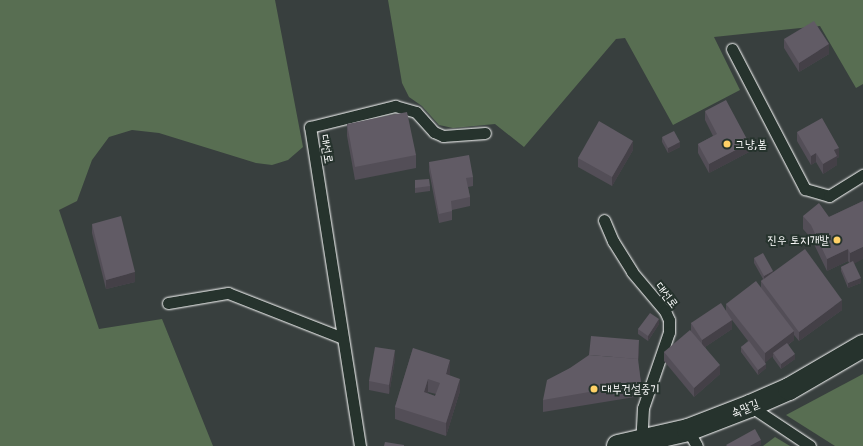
<!DOCTYPE html>
<html>
<head>
<meta charset="utf-8">
<style>
	body { margin:0 }
	#map { position:relative; width:863px; height:446px; overflow:hidden; background:#383f3e; font-family:"Playpen Sans","Poor Story",sans-serif }
	div>[style] { position:absolute }
	.green>* { inset:0; background:#586e52 }
	.roads { filter:drop-shadow(0 0 1px #fff) drop-shadow(0 0 1px #fff) }
	.lane>* { height:11px; margin:-5.5px; padding:0 5.5px; transform-origin:5.5px; border-radius:5.5px; background:#26332d }
	.secondary>* { height:22px; margin:-11px; padding:0 11px; transform-origin:11px; border-radius:11px; background:#26332d }
	.wall>* { inset:0; background:#534e57 }
	.shaded-wall>* { inset:0; background:#444047 }
	.building>* { inset:0; background:#615b65 }
	.dots>* { width:11px; height:11px; translate:-50% -50%; box-sizing:border-box; border:2px solid #26332d; border-radius:50% }
	span { translate:-50% -50%; white-space:nowrap; text-align:center; line-height:1.15; -webkit-text-stroke:4px #26332d; paint-order:stroke }
	.poi-label { font-size:12px; color:#fff }
	.left { translate:0 -50%; text-align:left }
	.right { translate:-100% -50%; text-align:right }
	.street-label { font-size:12px; color:#fff }
</style>
</head>
<body>
<div id="map">
	<div class="green">
		<i style="clip-path:polygon(0 0,275px 0,303px 147px,288px 160px,272px 165px,256px 163px,159px 133px,132px 130px,109px 137px,92px 160px,77px 201px,59px 210px,99px 329px,162px 319px,213px 446px,0 446px)"></i>
		<i style="clip-path:polygon(388px 0,863px 0,863px 84px,856px 88px,820px 26px,714px 37px,740px 90px,673px 125px,625px 38px,616px 39px,524px 147px,495px 124px,453px 128px,439px 125px,422px 106px,409px 97px,402px 83px)"></i>
		<i style="clip-path:polygon(863px 374px,863px 446px,835px 446px,786px 415px)"></i>
		<i style="clip-path:polygon(775px 437px,790px 446px,763px 446px)"></i>
	</div>
	<div class="roads">
		<div class="lane">
			<i style="left:732px;top:49px;width:158px;rotate:62.5deg"></i>
			<i style="left:805px;top:189px;width:25px;rotate:16deg"></i>
			<i style="left:829px;top:196px;width:40px;rotate:-32deg"></i>
			<i style="left:604px;top:220px;width:23px;rotate:67deg"></i>
			<i style="left:613px;top:241px;width:36px;rotate:58deg"></i>
			<i style="left:632px;top:272px;width:51px;rotate:49.8deg"></i>
			<i style="left:665px;top:311px;width:10px;rotate:66deg"></i>
			<i style="left:669px;top:320px;width:12px;rotate:90deg"></i>
			<i style="left:669px;top:332px;width:80px;rotate:108.9deg"></i>
			<i style="left:643px;top:408px;width:34px;rotate:93deg"></i>
			<i style="left:168px;top:303px;width:61px;rotate:-9.5deg"></i>
			<i style="left:228px;top:293px;width:123px;rotate:21.4deg"></i>
			<i style="left:750px;top:406px;width:72px;rotate:33.7deg"></i>
			<i style="left:688px;top:430px;width:18px;rotate:61deg"></i>
			<i style="left:360px;top:446px;width:323px;rotate:-98.9deg"></i>
			<i style="left:310px;top:127px;width:88px;rotate:-13.9deg"></i>
			<i style="left:395px;top:106px;width:22px;rotate:16deg"></i>
			<i style="left:416px;top:112px;width:27px;rotate:48deg"></i>
			<i style="left:434px;top:132px;width:10px;rotate:24deg"></i>
			<i style="left:443px;top:136px;width:42px;rotate:-4.1deg"></i>
		</div>
		<div class="secondary">
			<i style="left:618px;top:446px;width:72px;rotate:-12.9deg"></i>
			<i style="left:688px;top:430px;width:66px;rotate:-21.2deg"></i>
			<i style="left:750px;top:406px;width:43px;rotate:-23.6deg"></i>
			<i style="left:789px;top:389px;width:86px;rotate:-30.2deg"></i>
		</div>
	</div>
	<div class="wall">
		<i style="clip-path:polygon(784px 39px,829px 54px,799px 72px,784px 48px)"></i>
		<i style="clip-path:polygon(705px 111px,749px 152px,709px 173px,698px 153px,698px 144px,713px 136px,705px 120px)"></i>
		<i style="clip-path:polygon(347px 124px,416px 155px,416px 168px,355px 180px,347px 136px)"></i>
		<i style="clip-path:polygon(797px 132px,839px 157px,837px 158px,837px 165px,823px 174px,816px 162px,811px 165px,797px 141px)"></i>
		<i style="clip-path:polygon(662px 137px,680px 147px,668px 153px,662px 142px)"></i>
		<i style="clip-path:polygon(633px 150px,612px 186px,578px 167px,578px 158px)"></i>
		<i style="clip-path:polygon(429px 162px,473px 177px,473px 186px,468px 187px,470px 197px,470px 206px,452px 210px,452px 220px,439px 223px,429px 171px)"></i>
		<i style="clip-path:polygon(415px 180px,430px 186px,430px 191px,415px 193px)"></i>
		<i style="clip-path:polygon(863px 201px,854px 264px,861px 283px,848px 288px,841px 271px,841px 267px,849px 263px,848px 261px,827px 271px,811px 238px,803px 229px,803px 216px,829px 217px)"></i>
		<i style="clip-path:polygon(92px 224px,135px 282px,106px 289px,92px 233px)"></i>
		<i style="clip-path:polygon(754px 258px,773px 272px,842px 310px,799px 341px,794px 335px,794px 340px,788px 345px,795px 359px,781px 369px,773px 358px,773px 356px,765px 362px,766px 368px,758px 375px,741px 352px,741px 347px,748px 341px,732px 320px,732px 329px,705px 347px,720px 374px,694px 397px,664px 361px,664px 352px,691px 331px,691px 323px,726px 311px,726px 304px,761px 289px,761px 281px,763px 279px,754px 263px)"></i>
		<i style="clip-path:polygon(659px 324px,648px 341px,638px 334px,638px 329px)"></i>
		<i style="clip-path:polygon(evenodd,413px 348px,450px 373px,449px 375px,460px 391px,446px 436px,395px 419px,395px 407px,413px 348px,428px 392px,436px 394px,435px 396px,427px 393px,428px 392px)"></i>
		<i style="clip-path:polygon(639px 350px,638px 363px,641px 383px,641px 396px,543px 412px,543px 400px,570px 368px)"></i>
		<i style="clip-path:polygon(395px 359px,389px 394px,369px 390px,369px 381px)"></i>
	</div>
	<div class="shaded-wall">
		<i style="clip-path:polygon(829px 44px,829px 54px,799px 72px,799px 63px)"></i>
		<i style="clip-path:polygon(633px 141px,633px 150px,612px 186px,612px 177px)"></i>
		<i style="clip-path:polygon(680px 142px,680px 147px,668px 153px,668px 148px)"></i>
		<i style="clip-path:polygon(749px 143px,749px 152px,709px 173px,709px 164px)"></i>
		<i style="clip-path:polygon(839px 148px,839px 157px,837px 158px,837px 165px,823px 174px,823px 164px,834px 150px)"></i>
		<i style="clip-path:polygon(816px 153px,816px 162px,811px 165px,811px 156px)"></i>
		<i style="clip-path:polygon(863px 247px,863px 259px,850px 266px,850px 253px)"></i>
		<i style="clip-path:polygon(848px 249px,848px 261px,827px 271px,827px 259px)"></i>
		<i style="clip-path:polygon(773px 271px,773px 276px,764px 281px,764px 276px)"></i>
		<i style="clip-path:polygon(135px 272px,135px 282px,106px 289px,106px 280px)"></i>
		<i style="clip-path:polygon(861px 278px,861px 283px,848px 288px,848px 283px)"></i>
		<i style="clip-path:polygon(842px 300px,842px 310px,799px 341px,799px 332px)"></i>
		<i style="clip-path:polygon(659px 319px,659px 324px,648px 341px,648px 336px)"></i>
		<i style="clip-path:polygon(732px 320px,732px 329px,702px 349px,702px 340px)"></i>
		<i style="clip-path:polygon(794px 331px,794px 340px,774px 355px,773px 353px,773px 356px,765px 363px,765px 353px)"></i>
		<i style="clip-path:polygon(639px 340px,639px 350px,637px 371px,637px 362px)"></i>
		<i style="clip-path:polygon(395px 350px,395px 359px,389px 394px,389px 385px)"></i>
		<i style="clip-path:polygon(795px 354px,795px 359px,781px 369px,781px 364px)"></i>
		<i style="clip-path:polygon(450px 360px,450px 373px,446px 387px,446px 374px)"></i>
		<i style="clip-path:polygon(766px 364px,766px 368px,758px 375px,758px 370px)"></i>
		<i style="clip-path:polygon(720px 365px,720px 374px,694px 397px,694px 388px)"></i>
		<i style="clip-path:polygon(428px 379px,428px 392px,424px 405px,424px 392px)"></i>
		<i style="clip-path:polygon(460px 379px,460px 391px,446px 436px,446px 423px)"></i>
		<i style="clip-path:polygon(761px 440px,761px 445px,759px 446px,750px 446px)"></i>
	</div>
	<div class="building">
		<i style="clip-path:polygon(814px 21px,829px 44px,799px 63px,784px 39px)"></i>
		<i style="clip-path:polygon(726px 100px,749px 143px,709px 164px,698px 144px,717px 134px,705px 111px)"></i>
		<i style="clip-path:polygon(407px 112px,416px 155px,355px 167px,347px 124px)"></i>
		<i style="clip-path:polygon(822px 118px,839px 148px,834px 150px,837px 156px,823px 164px,816px 153px,811px 156px,797px 132px)"></i>
		<i style="clip-path:polygon(599px 121px,633px 141px,612px 177px,578px 158px)"></i>
		<i style="clip-path:polygon(674px 131px,680px 142px,668px 148px,662px 137px)"></i>
		<i style="clip-path:polygon(469px 155px,473px 177px,466px 178px,470px 197px,451px 201px,452px 211px,439px 214px,429px 162px)"></i>
		<i style="clip-path:polygon(429px 179px,430px 186px,415px 188px,415px 180px)"></i>
		<i style="clip-path:polygon(863px 201px,863px 247px,850px 253px,848px 249px,827px 259px,811px 225px,803px 216px,819px 203px,829px 217px)"></i>
		<i style="clip-path:polygon(121px 216px,135px 272px,106px 280px,92px 224px)"></i>
		<i style="clip-path:polygon(805px 249px,842px 300px,799px 332px,761px 281px)"></i>
		<i style="clip-path:polygon(763px 253px,773px 271px,764px 276px,754px 258px)"></i>
		<i style="clip-path:polygon(853px 261px,861px 278px,848px 283px,841px 267px)"></i>
		<i style="clip-path:polygon(756px 281px,794px 331px,765px 353px,726px 304px)"></i>
		<i style="clip-path:polygon(721px 303px,732px 320px,702px 340px,691px 323px)"></i>
		<i style="clip-path:polygon(650px 313px,659px 319px,648px 336px,638px 329px)"></i>
		<i style="clip-path:polygon(690px 330px,720px 365px,694px 388px,664px 352px)"></i>
		<i style="clip-path:polygon(591px 336px,639px 340px,638px 360px,638px 359px,589px 355px)"></i>
		<i style="clip-path:polygon(749px 341px,766px 364px,758px 370px,741px 347px)"></i>
		<i style="clip-path:polygon(787px 343px,795px 354px,781px 364px,773px 353px)"></i>
		<i style="clip-path:polygon(375px 347px,395px 350px,389px 385px,369px 381px)"></i>
		<i style="clip-path:polygon(evenodd,413px 348px,450px 360px,446px 374px,460px 379px,446px 423px,395px 407px,413px 348px,428px 379px,440px 383px,435px 396px,424px 392px,428px 379px)"></i>
		<i style="clip-path:polygon(589px 355px,638px 359px,641px 383px,543px 400px,547px 380px,570px 368px)"></i>
		<i style="clip-path:polygon(755px 429px,761px 440px,750px 446px,727px 446px,726px 445px)"></i>
		<i style="clip-path:polygon(385px 442px,404px 445px,404px 446px,384px 446px)"></i>
	</div>
	<div class="dots">
		<i style="left:727px;top:144px;background:#ffd166"></i>
		<i style="left:837px;top:240px;background:#ffd166"></i>
		<i style="left:594px;top:389px;background:#ffd166"></i>
	</div>
	<div class="poi-label">
		<span class="left" style="left:735px;top:144px">그냥,봄</span>
		<span class="right" style="left:829px;top:240px">진우 토지개발</span>
		<span class="left" style="left:602px;top:389px">대부건설중기</span>
	</div>
	<div class="street-label">
		<span style="left:327px;top:149px;rotate:81deg">대선로</span>
		<span style="left:667px;top:295px;rotate:53deg">대선로</span>
		<span style="left:745px;top:408px;rotate:-23deg">속말길</span>
	</div>
</div>
</body>
</html>
